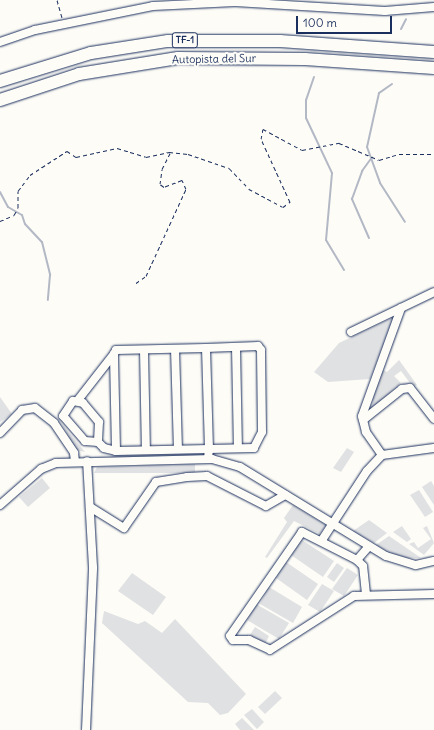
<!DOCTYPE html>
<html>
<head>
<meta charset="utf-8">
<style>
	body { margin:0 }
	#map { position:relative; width:434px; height:730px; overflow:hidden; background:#fdfcf7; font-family:Delius,sans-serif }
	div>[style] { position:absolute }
	.green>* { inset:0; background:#e0e1e3 }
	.stream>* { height:2px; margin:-1px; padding:0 1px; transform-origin:1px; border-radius:1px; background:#b3b8c5 }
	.path>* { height:1px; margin-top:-0.5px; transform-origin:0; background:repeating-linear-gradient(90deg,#1b2f5e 0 4px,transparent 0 7px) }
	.roads { filter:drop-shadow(0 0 1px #1b2f5e) drop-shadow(0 0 1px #1b2f5e) }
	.minor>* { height:8px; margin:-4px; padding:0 4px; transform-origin:4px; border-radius:4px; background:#fdfcf7 }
	.highway>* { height:12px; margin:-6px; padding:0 6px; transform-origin:6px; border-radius:6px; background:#fdfcf7 }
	span { translate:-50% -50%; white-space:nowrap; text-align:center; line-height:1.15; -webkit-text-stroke:4px #fdfcf7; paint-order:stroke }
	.shield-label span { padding:1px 3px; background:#fdfcf7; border:1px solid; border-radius:3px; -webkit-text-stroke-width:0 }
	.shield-label { font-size:10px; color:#1b2f5e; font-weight:700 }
	.street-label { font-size:11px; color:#1b2f5e }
	.scale { position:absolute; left:296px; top:16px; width:96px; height:18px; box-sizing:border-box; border:2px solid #1b2f5e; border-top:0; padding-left:5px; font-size:12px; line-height:14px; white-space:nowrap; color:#1b2f5e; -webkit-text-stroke:3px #fdfcf7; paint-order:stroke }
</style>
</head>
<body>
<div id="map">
	<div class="green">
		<i style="clip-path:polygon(394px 317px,370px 379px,328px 382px,314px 372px,339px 343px)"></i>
		<i style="clip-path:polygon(399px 360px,417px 385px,413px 387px,401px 371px,394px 376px,401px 383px,372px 409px,374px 388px,381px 369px,387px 372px)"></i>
		<i style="clip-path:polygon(0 397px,12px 414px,0 422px)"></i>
		<i style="clip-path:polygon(62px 424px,85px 452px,76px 450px)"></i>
		<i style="clip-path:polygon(347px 448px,354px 452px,341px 472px,333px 468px)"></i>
		<i style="clip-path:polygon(195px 464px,195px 473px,94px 473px,97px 467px,106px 467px)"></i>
		<i style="clip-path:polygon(42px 478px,50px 488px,28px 507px,19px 497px)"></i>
		<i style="clip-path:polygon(431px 481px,434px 486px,434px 505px,422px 487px)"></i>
		<i style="clip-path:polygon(419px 490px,433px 512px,425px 517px,410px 495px)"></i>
		<i style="clip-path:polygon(293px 505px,326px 525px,320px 534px,294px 521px,267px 558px,265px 557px,287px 522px,284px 518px)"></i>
		<i style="clip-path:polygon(369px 520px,387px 533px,374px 543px,353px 531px)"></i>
		<i style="clip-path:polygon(402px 526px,411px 539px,407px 542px,393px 532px)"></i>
		<i style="clip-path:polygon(427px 526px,434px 543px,424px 555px,409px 544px,414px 542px,418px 548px,431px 539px,423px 528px)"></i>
		<i style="clip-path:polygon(389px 536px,421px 558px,398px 558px,376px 545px)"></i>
		<i style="clip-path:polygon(302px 540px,334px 561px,323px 577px,291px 555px)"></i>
		<i style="clip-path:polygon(286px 562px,318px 584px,307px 600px,276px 578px)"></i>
		<i style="clip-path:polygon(337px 563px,344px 568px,334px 582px,327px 577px)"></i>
		<i style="clip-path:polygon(347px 568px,358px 575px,344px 596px,332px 589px)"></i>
		<i style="clip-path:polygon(132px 573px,166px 597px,153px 615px,118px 591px)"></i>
		<i style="clip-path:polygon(322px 584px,334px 591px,320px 612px,308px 605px)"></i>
		<i style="clip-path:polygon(269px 587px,302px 607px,293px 623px,260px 604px)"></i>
		<i style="clip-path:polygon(256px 604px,289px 623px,279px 639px,247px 620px)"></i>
		<i style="clip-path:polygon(104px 611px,138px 624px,145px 621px,162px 633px,175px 619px,246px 694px,228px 713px,220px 715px,208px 703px,188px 702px,102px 623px)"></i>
		<i style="clip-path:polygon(255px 627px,269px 636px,265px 644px,250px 635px)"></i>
		<i style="clip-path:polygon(275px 691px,282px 698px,265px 714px,258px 707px)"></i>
		<i style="clip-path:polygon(252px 709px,264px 722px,257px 729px,244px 715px)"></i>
		<i style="clip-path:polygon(242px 718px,254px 730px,240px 730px,235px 724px)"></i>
	</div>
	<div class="stream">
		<i style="left:401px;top:29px;width:11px;rotate:-63deg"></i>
		<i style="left:314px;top:77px;width:24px;rotate:109deg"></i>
		<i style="left:306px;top:100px;width:18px;rotate:90deg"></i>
		<i style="left:306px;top:118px;width:61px;rotate:64.7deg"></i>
		<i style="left:332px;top:173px;width:67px;rotate:95.1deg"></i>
		<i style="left:326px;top:240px;width:35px;rotate:59deg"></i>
		<i style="left:392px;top:84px;width:16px;rotate:145deg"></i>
		<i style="left:379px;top:93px;width:55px;rotate:102.5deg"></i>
		<i style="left:367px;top:147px;width:38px;rotate:70deg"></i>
		<i style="left:380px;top:183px;width:46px;rotate:57.3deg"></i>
		<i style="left:0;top:192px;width:17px;rotate:62deg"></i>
		<i style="left:8px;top:207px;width:16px;rotate:30deg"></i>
		<i style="left:22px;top:215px;width:9px;rotate:72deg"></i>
		<i style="left:25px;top:224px;width:25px;rotate:47deg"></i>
		<i style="left:42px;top:242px;width:34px;rotate:76deg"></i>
		<i style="left:50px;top:275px;width:25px;rotate:95deg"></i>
		<i style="left:369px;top:238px;width:43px;rotate:-113.6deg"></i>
		<i style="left:352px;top:199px;width:30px;rotate:-70deg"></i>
		<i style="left:362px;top:171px;width:17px;rotate:-54deg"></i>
	</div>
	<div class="path">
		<i style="left:57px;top:0;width:18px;rotate:74deg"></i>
		<i style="left:0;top:221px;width:15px;rotate:-23deg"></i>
		<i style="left:14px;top:215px;width:8px;rotate:-60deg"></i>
		<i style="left:18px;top:208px;width:17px;rotate:-90deg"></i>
		<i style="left:18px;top:191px;width:20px;rotate:-53deg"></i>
		<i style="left:30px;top:175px;width:44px;rotate:-33deg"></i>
		<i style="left:67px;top:151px;width:11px;rotate:34deg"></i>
		<i style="left:76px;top:157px;width:42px;rotate:-12.4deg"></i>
		<i style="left:117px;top:148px;width:30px;rotate:17deg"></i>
		<i style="left:146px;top:157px;width:24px;rotate:-12deg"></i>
		<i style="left:169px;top:152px;width:19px;rotate:6deg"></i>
		<i style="left:188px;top:154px;width:43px;rotate:18.9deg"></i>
		<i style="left:229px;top:168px;width:29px;rotate:46deg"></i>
		<i style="left:249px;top:189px;width:38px;rotate:28deg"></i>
		<i style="left:283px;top:207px;width:9px;rotate:-36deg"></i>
		<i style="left:290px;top:202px;width:69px;rotate:-114.7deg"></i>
		<i style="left:261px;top:139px;width:10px;rotate:-79deg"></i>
		<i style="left:263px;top:129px;width:44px;rotate:28.3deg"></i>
		<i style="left:302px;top:150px;width:38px;rotate:-11deg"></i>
		<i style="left:339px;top:143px;width:43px;rotate:23deg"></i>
		<i style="left:379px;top:160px;width:21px;rotate:-17deg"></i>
		<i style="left:399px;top:154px;width:35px"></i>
		<i style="left:136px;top:283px;width:12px;rotate:-35deg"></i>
		<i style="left:146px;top:276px;width:96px;rotate:-65.3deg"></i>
		<i style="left:186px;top:189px;width:10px;rotate:-114deg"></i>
		<i style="left:182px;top:180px;width:19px;rotate:159deg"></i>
		<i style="left:164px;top:187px;width:5px;rotate:-143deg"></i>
		<i style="left:160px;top:184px;width:15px;rotate:-82deg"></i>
		<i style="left:162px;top:169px;width:18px;rotate:-63deg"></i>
	</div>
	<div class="roads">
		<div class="minor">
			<i style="left:0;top:42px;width:37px;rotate:-19deg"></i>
			<i style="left:35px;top:30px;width:120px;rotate:-11.5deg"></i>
			<i style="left:153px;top:6px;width:82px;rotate:-2.8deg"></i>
			<i style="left:235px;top:2px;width:150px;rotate:3.4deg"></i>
			<i style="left:385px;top:11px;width:49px;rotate:-4.7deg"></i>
			<i style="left:351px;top:332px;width:92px;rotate:-25.7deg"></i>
			<i style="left:236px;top:347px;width:101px;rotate:88.9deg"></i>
			<i style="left:206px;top:348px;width:52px;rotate:-2.2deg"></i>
			<i style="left:258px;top:346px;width:5px;rotate:53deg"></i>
			<i style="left:261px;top:350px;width:82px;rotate:89.3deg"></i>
			<i style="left:262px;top:432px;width:18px;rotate:117deg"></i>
			<i style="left:254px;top:448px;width:45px;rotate:178.7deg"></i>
			<i style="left:209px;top:449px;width:93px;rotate:178.8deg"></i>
			<i style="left:116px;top:451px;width:97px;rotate:-91.2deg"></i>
			<i style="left:114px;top:354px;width:4px;rotate:-63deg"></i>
			<i style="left:116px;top:350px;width:90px;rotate:-1.3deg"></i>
			<i style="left:206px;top:348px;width:101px;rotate:88.3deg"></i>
			<i style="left:209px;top:449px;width:10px;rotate:96deg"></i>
			<i style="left:175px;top:349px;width:100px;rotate:88.3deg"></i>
			<i style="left:144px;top:350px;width:100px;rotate:88.9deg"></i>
			<i style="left:78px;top:400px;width:58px;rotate:-52deg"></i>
			<i style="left:363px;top:420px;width:50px;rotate:-38.5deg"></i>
			<i style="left:402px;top:389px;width:8px;rotate:-7deg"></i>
			<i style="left:410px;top:388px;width:39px;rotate:52deg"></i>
			<i style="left:0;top:433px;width:32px;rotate:-46deg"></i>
			<i style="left:22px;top:410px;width:13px;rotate:-9deg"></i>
			<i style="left:35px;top:408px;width:24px;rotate:38deg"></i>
			<i style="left:54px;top:423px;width:36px;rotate:56deg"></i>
			<i style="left:74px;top:453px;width:8px;rotate:83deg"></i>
			<i style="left:98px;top:442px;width:13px;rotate:-176deg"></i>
			<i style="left:85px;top:441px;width:33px;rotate:-131deg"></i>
			<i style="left:63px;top:416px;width:18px;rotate:-56deg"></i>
			<i style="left:73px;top:401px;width:10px;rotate:11deg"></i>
			<i style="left:83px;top:403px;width:25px;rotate:50deg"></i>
			<i style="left:99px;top:422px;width:20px;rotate:93deg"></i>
			<i style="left:98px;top:442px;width:8px;rotate:45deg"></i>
			<i style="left:104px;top:448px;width:12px;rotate:14deg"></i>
			<i style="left:382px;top:455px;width:28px;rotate:-125deg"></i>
			<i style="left:366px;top:432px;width:16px;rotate:-104deg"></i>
			<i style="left:362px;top:416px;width:115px;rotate:-70.1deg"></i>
			<i style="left:0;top:505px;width:55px;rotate:-41.3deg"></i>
			<i style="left:41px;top:469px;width:16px;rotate:-22deg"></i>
			<i style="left:56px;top:463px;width:156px;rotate:-1.5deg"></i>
			<i style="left:212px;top:459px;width:29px;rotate:16deg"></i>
			<i style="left:240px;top:467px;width:171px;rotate:31.4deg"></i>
			<i style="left:386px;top:556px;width:31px;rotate:17deg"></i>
			<i style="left:416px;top:565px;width:18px;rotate:-13deg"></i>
			<i style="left:90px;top:507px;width:40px;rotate:32deg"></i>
			<i style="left:124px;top:528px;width:56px;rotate:-55.2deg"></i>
			<i style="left:156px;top:482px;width:31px;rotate:-9deg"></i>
			<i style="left:187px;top:477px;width:20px;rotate:-3deg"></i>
			<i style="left:207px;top:476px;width:66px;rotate:27deg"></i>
			<i style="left:266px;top:506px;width:22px;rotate:-30deg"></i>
			<i style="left:322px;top:540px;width:82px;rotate:-56.9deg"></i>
			<i style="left:367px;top:471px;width:22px;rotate:-47deg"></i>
			<i style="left:382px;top:455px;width:52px;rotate:-7.7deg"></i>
			<i style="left:357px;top:560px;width:18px;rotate:-49deg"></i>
			<i style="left:366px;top:594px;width:28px;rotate:-96deg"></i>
			<i style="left:363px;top:566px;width:8px;rotate:-135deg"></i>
			<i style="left:357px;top:560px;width:62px;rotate:-153deg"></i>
			<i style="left:302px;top:532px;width:126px;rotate:124.7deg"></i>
			<i style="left:230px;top:636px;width:5px;rotate:53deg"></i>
			<i style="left:233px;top:640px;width:16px"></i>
			<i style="left:249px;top:640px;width:23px;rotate:25deg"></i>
			<i style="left:270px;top:650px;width:100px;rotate:-32.7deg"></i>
			<i style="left:354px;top:596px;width:80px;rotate:-1.4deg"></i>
			<i style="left:86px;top:730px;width:163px;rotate:-87.5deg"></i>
			<i style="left:93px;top:567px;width:106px;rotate:-93.2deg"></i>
		</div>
		<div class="highway">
			<i style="left:0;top:81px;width:95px;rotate:-17.1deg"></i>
			<i style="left:91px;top:53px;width:78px;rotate:-8.9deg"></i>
			<i style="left:168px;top:41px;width:112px"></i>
			<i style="left:280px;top:41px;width:154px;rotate:4.1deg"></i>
			<i style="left:0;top:100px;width:83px;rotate:-18.2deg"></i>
			<i style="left:79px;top:74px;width:100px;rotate:-9.2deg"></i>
			<i style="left:178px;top:58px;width:127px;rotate:0.5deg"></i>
			<i style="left:305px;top:59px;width:129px;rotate:4deg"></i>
		</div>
	</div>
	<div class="shield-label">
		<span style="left:185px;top:40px">TF-1</span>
	</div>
	<div class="street-label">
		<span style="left:214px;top:59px;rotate:-1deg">Autopista del Sur</span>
	</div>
	<div class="scale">100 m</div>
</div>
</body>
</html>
